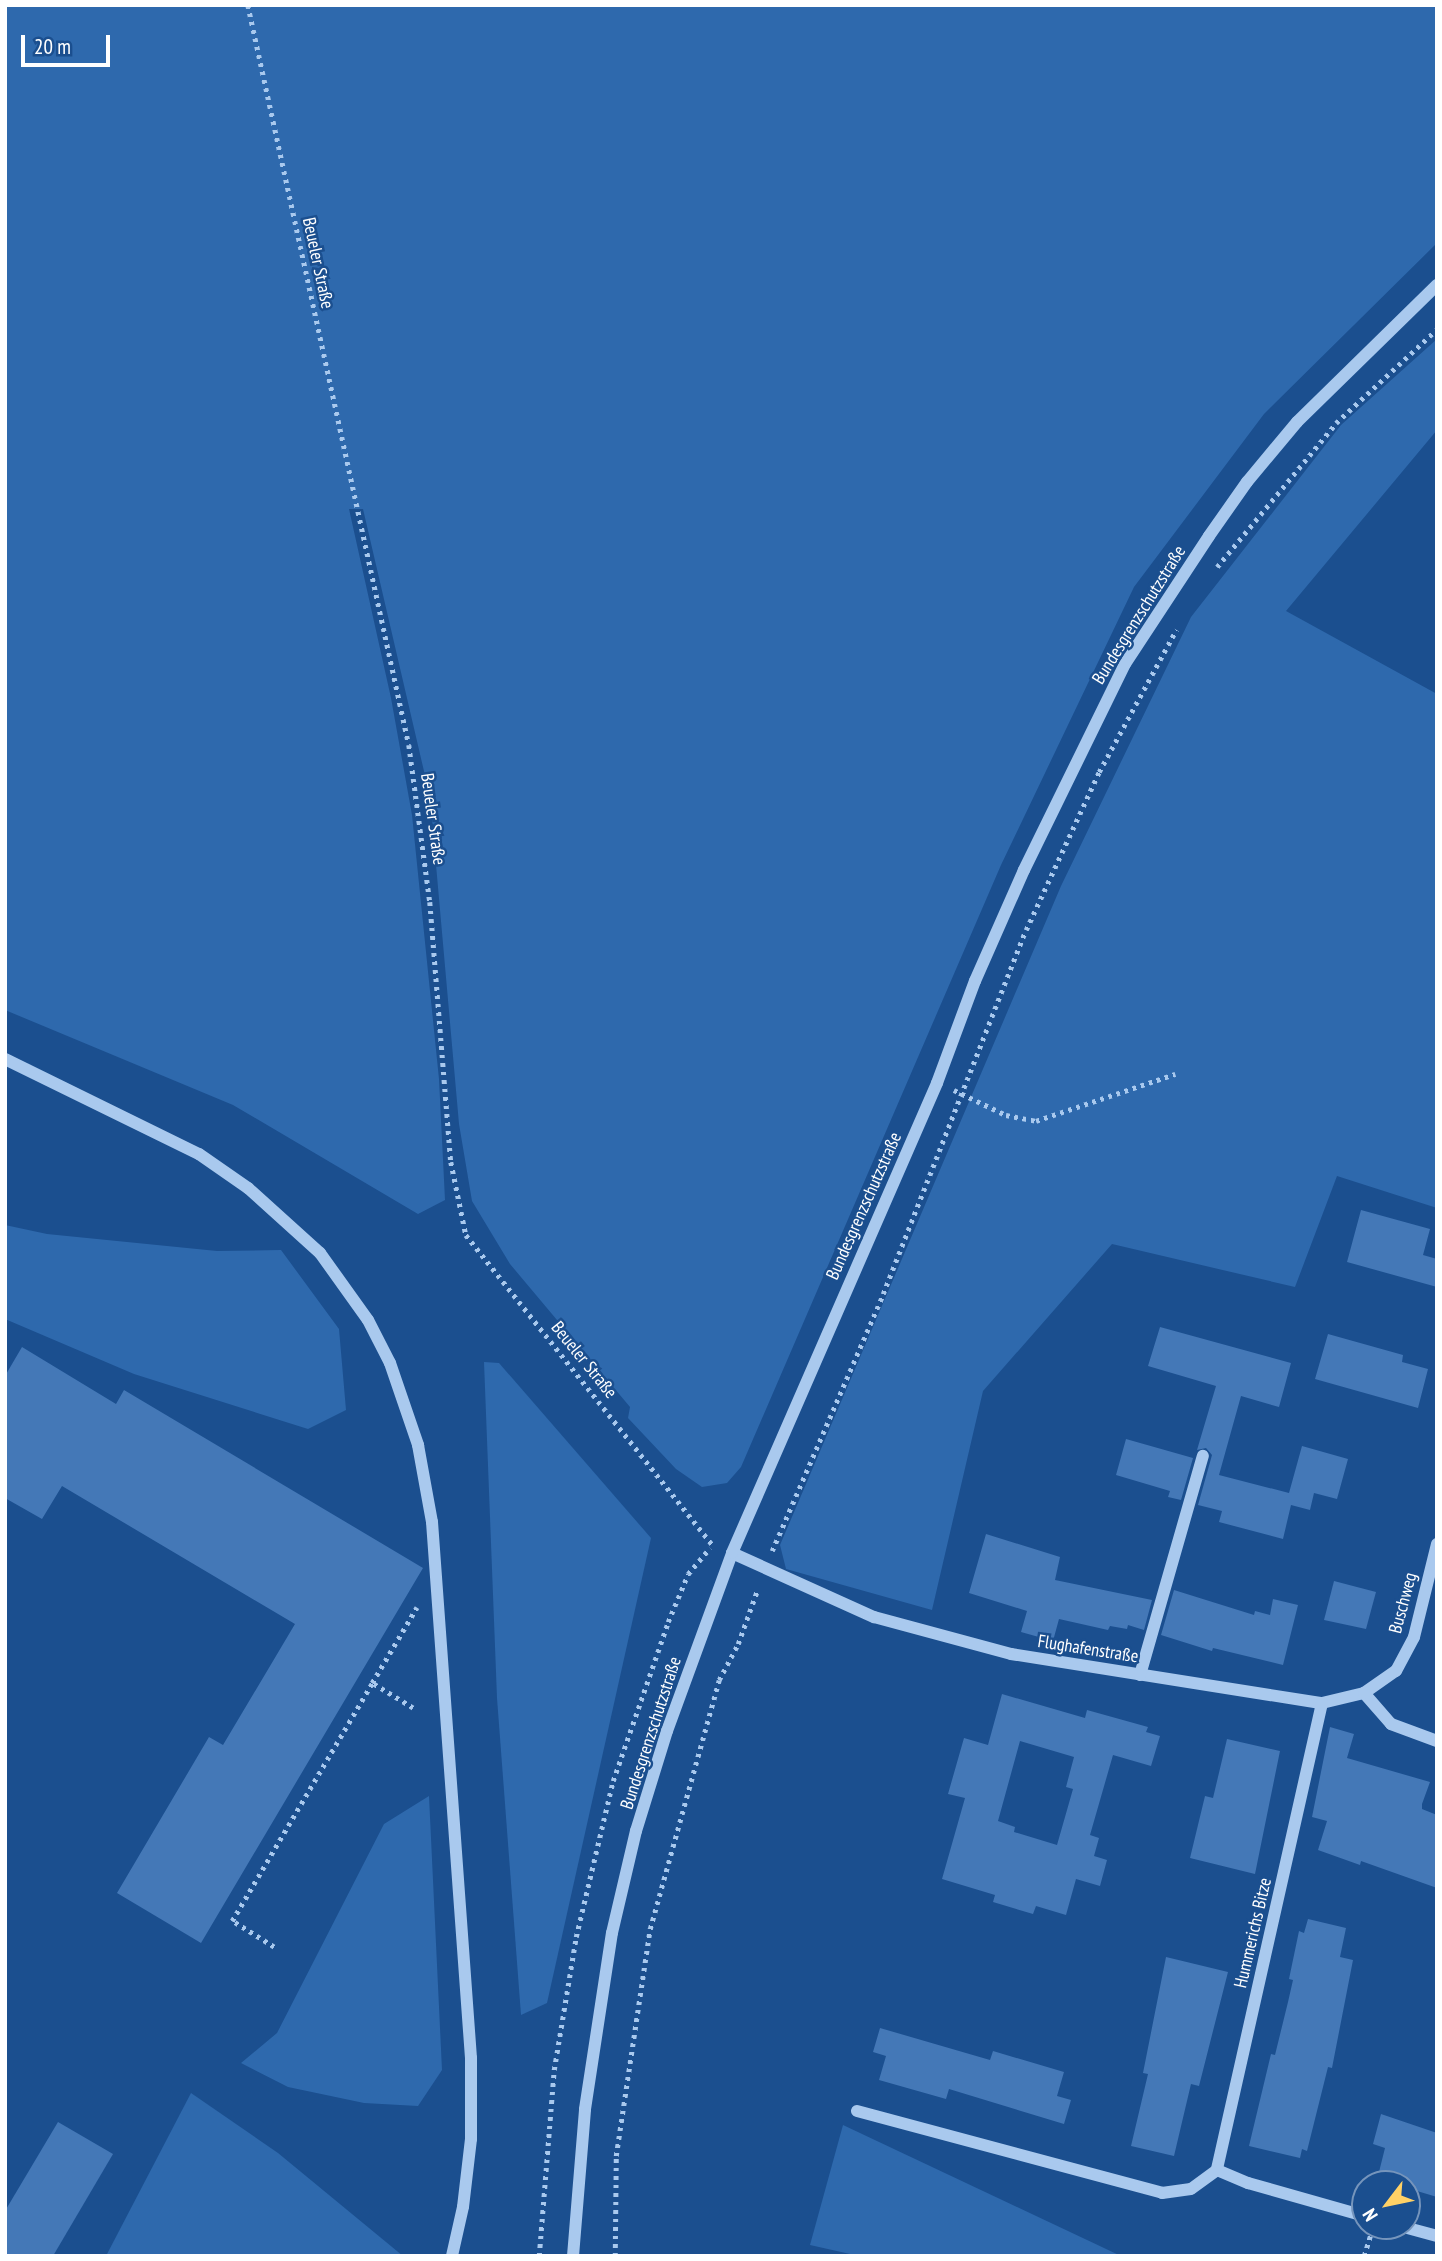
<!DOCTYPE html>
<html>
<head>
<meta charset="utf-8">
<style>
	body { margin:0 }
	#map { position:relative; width:1442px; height:2261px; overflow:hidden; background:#1b4f8f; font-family:"PT Sans Narrow",sans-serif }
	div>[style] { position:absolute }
	.green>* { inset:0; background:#2e69ad }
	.building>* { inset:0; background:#4478b7 }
	.path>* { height:4.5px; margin-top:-2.25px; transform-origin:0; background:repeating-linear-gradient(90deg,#a9c9ee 0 3.5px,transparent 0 8.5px) }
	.minor>* { height:12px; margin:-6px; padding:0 6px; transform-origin:6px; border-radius:6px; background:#a9c9ee }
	span { translate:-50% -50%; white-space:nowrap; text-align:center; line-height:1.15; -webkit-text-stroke:5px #1b4f8f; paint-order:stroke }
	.street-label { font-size:18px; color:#fff }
	.frame { position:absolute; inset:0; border:7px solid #fff; pointer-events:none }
	.north { position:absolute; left:1351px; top:2170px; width:70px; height:70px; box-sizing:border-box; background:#1b4f8f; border:2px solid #7695bc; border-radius:50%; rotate:238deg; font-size:19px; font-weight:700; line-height:28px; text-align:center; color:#fff }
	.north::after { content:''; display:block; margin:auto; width:24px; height:32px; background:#ffd166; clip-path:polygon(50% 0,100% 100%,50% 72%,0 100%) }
	.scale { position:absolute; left:21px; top:35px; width:89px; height:32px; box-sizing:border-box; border:4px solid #fff; border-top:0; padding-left:9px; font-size:21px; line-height:24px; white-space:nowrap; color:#fff; -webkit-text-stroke:5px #1b4f8f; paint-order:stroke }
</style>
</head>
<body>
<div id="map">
	<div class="green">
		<i style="clip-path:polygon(5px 5px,1437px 5px,1437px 243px,1264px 414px,1134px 587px,1001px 865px,741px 1467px,727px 1483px,702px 1487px,676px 1469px,628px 1418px,630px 1407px,510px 1264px,472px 1201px,459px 1124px,430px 797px,363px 509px,349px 509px,391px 698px,412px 815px,439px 1079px,445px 1200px,418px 1214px,233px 1105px,5px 1010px)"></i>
		<i style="clip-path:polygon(1437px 339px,1437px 430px,1286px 611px,1437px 694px,1437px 1208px,1337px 1176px,1295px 1287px,1112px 1244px,983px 1391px,932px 1610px,786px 1569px,780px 1545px,1061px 886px,1191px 617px,1341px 425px)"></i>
		<i style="clip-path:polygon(5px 1225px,47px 1234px,217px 1251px,281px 1250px,339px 1329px,346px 1410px,308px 1429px,134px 1374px,5px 1319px)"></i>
		<i style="clip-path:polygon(484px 1362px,499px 1363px,651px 1538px,547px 2003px,521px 2015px,497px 1698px)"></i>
		<i style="clip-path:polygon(429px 1796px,442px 2070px,418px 2106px,364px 2103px,288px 2087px,241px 2063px,277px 2033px,384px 1824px)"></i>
		<i style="clip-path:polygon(191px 2093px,278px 2153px,403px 2256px,106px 2256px)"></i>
		<i style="clip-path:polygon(843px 2125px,1121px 2256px,859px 2256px,810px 2245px)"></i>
	</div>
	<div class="building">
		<i style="clip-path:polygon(1361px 1210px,1430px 1229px,1423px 1255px,1437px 1259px,1437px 1287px,1347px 1262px)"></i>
		<i style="clip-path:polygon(1160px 1327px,1291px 1363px,1279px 1407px,1241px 1396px,1219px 1475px,1289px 1493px,1302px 1446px,1348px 1459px,1337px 1499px,1314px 1493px,1310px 1510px,1291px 1505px,1283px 1539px,1219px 1522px,1222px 1511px,1198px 1505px,1212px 1455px,1206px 1448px,1197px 1450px,1216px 1386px,1148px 1366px)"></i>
		<i style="clip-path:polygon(1328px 1334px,1403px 1355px,1402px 1362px,1428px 1369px,1418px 1408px,1315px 1379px)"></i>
		<i style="clip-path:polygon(22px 1347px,116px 1404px,124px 1390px,423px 1568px,201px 1943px,117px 1893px,209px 1737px,223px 1745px,295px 1624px,62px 1486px,42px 1519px,5px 1498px,5px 1376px)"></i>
		<i style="clip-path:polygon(1126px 1439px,1193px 1458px,1181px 1500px,1168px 1497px,1170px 1491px,1116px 1475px)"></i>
		<i style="clip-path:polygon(986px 1534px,1060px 1557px,1055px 1580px,1152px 1600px,1144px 1630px,1128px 1625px,1127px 1629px,1110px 1626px,1108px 1630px,1059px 1619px,1053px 1641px,1021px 1632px,1027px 1611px,969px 1593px)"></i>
		<i style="clip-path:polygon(1334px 1581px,1376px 1592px,1366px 1629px,1324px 1620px)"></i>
		<i style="clip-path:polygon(1174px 1590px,1254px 1615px,1255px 1611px,1270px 1615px,1273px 1599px,1298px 1605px,1283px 1665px,1213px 1648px,1212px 1651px,1161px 1635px)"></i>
		<i style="clip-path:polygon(evenodd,1002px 1694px,1085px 1718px,1087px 1710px,1148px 1727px,1146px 1732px,1160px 1736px,1151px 1766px,1113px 1755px,1090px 1835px,1099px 1838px,1094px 1856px,1107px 1860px,1100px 1886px,1076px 1879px,1066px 1915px,1036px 1906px,1033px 1914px,993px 1902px,995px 1895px,942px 1879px,965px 1798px,948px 1794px,964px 1738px,988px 1745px,1002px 1694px,1020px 1741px,1074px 1757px,1066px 1787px,1073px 1789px,1057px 1845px,1014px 1832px,1015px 1827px,998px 1821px,1020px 1741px)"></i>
		<i style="clip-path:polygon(1330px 1727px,1354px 1734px,1347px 1758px,1430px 1782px,1422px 1804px,1422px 1809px,1437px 1815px,1437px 1888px,1361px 1861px,1360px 1865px,1318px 1850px,1327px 1821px,1312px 1817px)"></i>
		<i style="clip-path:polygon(1227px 1739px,1280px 1751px,1255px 1874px,1190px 1858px,1205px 1796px,1213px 1798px)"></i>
		<i style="clip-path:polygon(1308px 1919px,1346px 1928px,1340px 1957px,1353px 1960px,1332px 2068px,1328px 2067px,1307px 2151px,1302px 2149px,1300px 2158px,1249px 2146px,1271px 2054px,1275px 2055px,1288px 2002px,1293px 1980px,1289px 1979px,1299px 1931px,1304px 1933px)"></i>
		<i style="clip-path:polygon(1166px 1957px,1228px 1972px,1199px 2086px,1191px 2084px,1174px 2156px,1131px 2146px,1148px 2074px,1143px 2073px)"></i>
		<i style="clip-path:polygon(880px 2028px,990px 2060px,993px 2051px,1064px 2072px,1057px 2096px,1071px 2100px,1064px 2124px,949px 2089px,946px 2099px,879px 2080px,886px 2056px,873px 2052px)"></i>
		<i style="clip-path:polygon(1381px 2114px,1437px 2133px,1437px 2197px,1407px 2188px,1407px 2184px,1376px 2184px,1385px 2148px,1373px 2144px)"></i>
		<i style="clip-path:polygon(58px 2122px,113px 2154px,53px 2256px,5px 2256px,5px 2211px)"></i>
	</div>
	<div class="path">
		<i style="left:248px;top:5px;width:757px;rotate:77.73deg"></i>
		<i style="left:409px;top:745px;width:158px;rotate:82.4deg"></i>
		<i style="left:430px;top:902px;width:261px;rotate:85.4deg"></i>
		<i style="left:451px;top:1162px;width:75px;rotate:78.4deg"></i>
		<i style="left:466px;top:1235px;width:395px;rotate:51.5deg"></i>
		<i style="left:1217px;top:567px;width:187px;rotate:-50.4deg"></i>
		<i style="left:1336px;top:423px;width:138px;rotate:-42.9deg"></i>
		<i style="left:954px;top:1090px;width:58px;rotate:25.7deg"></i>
		<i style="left:1006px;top:1115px;width:31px;rotate:11deg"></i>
		<i style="left:1036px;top:1121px;width:147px;rotate:-18.7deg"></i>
		<i style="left:772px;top:1551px;width:280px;rotate:-66.6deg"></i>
		<i style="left:883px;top:1294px;width:391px;rotate:-68.6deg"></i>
		<i style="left:1026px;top:930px;width:174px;rotate:-65.2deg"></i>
		<i style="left:1099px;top:772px;width:162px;rotate:-61.5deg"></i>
		<i style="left:413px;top:1708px;width:48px;rotate:-148.6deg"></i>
		<i style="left:372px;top:1683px;width:88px;rotate:-59.4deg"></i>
		<i style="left:274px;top:1947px;width:49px;rotate:-148.2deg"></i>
		<i style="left:232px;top:1921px;width:276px;rotate:-59.5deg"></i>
		<i style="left:539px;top:2256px;width:187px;rotate:-85.4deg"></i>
		<i style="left:554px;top:2070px;width:135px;rotate:-80.6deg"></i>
		<i style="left:576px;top:1937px;width:160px;rotate:-76.7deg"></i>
		<i style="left:613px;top:1781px;width:168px;rotate:-70.9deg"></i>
		<i style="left:668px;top:1622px;width:52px;rotate:-67.4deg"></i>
		<i style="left:688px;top:1574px;width:34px;rotate:-50deg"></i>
		<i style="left:615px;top:2256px;width:100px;rotate:-89.4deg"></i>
		<i style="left:616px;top:2156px;width:230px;rotate:-81.5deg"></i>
		<i style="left:650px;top:1929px;width:258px;rotate:-74.5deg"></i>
		<i style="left:719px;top:1680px;width:41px;rotate:-62.2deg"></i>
		<i style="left:738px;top:1644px;width:59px;rotate:-70.3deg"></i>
		<i style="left:1364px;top:2256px;width:24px;rotate:-73deg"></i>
	</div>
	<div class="minor">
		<i style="left:5px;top:1059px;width:216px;rotate:26.1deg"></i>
		<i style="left:199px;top:1154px;width:60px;rotate:34.8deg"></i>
		<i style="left:248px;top:1188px;width:97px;rotate:42.1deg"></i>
		<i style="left:320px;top:1253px;width:82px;rotate:54.4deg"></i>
		<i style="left:368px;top:1320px;width:48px;rotate:62.9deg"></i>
		<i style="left:390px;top:1363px;width:87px;rotate:71.1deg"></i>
		<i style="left:418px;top:1445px;width:78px;rotate:79.7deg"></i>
		<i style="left:432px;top:1522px;width:537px;rotate:85.84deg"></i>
		<i style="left:471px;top:2058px;width:81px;rotate:90deg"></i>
		<i style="left:471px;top:2139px;width:68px;rotate:96.7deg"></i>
		<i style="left:463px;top:2207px;width:50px;rotate:102.7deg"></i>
		<i style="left:732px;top:1553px;width:156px;rotate:24.3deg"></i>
		<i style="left:874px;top:1617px;width:142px;rotate:15.1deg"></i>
		<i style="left:1011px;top:1654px;width:315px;rotate:9deg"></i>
		<i style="left:1322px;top:1703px;width:43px;rotate:-13.4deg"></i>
		<i style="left:1364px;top:1693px;width:41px;rotate:48.9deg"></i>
		<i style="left:1391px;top:1724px;width:49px;rotate:20.3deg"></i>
		<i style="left:1140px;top:1675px;width:228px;rotate:-74deg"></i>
		<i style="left:1364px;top:1693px;width:39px;rotate:-35deg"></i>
		<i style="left:1396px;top:1671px;width:38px;rotate:-62deg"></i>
		<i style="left:1414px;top:1637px;width:96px;rotate:-76.1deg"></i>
		<i style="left:1322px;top:1703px;width:479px;rotate:102.7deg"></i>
		<i style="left:1217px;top:2170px;width:34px;rotate:23deg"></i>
		<i style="left:1248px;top:2183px;width:122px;rotate:15.8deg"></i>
		<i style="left:857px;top:2111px;width:316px;rotate:15deg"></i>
		<i style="left:1162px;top:2193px;width:29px;rotate:-8deg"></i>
		<i style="left:1191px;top:2189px;width:32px;rotate:-36deg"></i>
		<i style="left:1400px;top:2226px;width:38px;rotate:15deg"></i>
		<i style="left:573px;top:2256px;width:147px;rotate:-85.3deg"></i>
		<i style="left:585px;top:2109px;width:178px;rotate:-81.3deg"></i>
		<i style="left:612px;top:1933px;width:105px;rotate:-76.8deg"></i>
		<i style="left:636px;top:1831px;width:105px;rotate:-72.8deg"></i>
		<i style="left:667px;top:1731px;width:189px;rotate:-69.9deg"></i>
		<i style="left:732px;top:1553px;width:513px;rotate:-66.43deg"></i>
		<i style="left:937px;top:1083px;width:109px;rotate:-69.6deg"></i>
		<i style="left:975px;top:981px;width:121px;rotate:-66.2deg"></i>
		<i style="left:1024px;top:870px;width:229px;rotate:-63.9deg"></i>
		<i style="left:1125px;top:664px;width:153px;rotate:-56.7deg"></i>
		<i style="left:1209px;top:536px;width:66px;rotate:-54.9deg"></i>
		<i style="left:1247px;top:482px;width:78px;rotate:-50.2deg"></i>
		<i style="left:1297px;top:422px;width:196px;rotate:-44.4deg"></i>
	</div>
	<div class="street-label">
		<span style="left:318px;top:263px;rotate:78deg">Beueler Straße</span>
		<span style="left:1139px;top:615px;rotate:-58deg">Bundesgrenzschutzstraße</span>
		<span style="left:433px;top:819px;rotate:82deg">Beueler Straße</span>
		<span style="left:864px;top:1206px;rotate:-66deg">Bundesgrenzschutzstraße</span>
		<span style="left:584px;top:1360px;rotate:51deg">Beueler Straße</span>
		<span style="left:1403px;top:1603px;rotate:-75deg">Buschweg</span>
		<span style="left:1088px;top:1649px;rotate:9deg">Flughafenstraße</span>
		<span style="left:651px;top:1733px;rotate:-72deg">Bundesgrenzschutzstraße</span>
		<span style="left:1253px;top:1933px;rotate:-77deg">Hummerichs Bitze</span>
	</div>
	<div class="frame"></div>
	<div class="north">N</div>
	<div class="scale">20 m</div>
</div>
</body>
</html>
